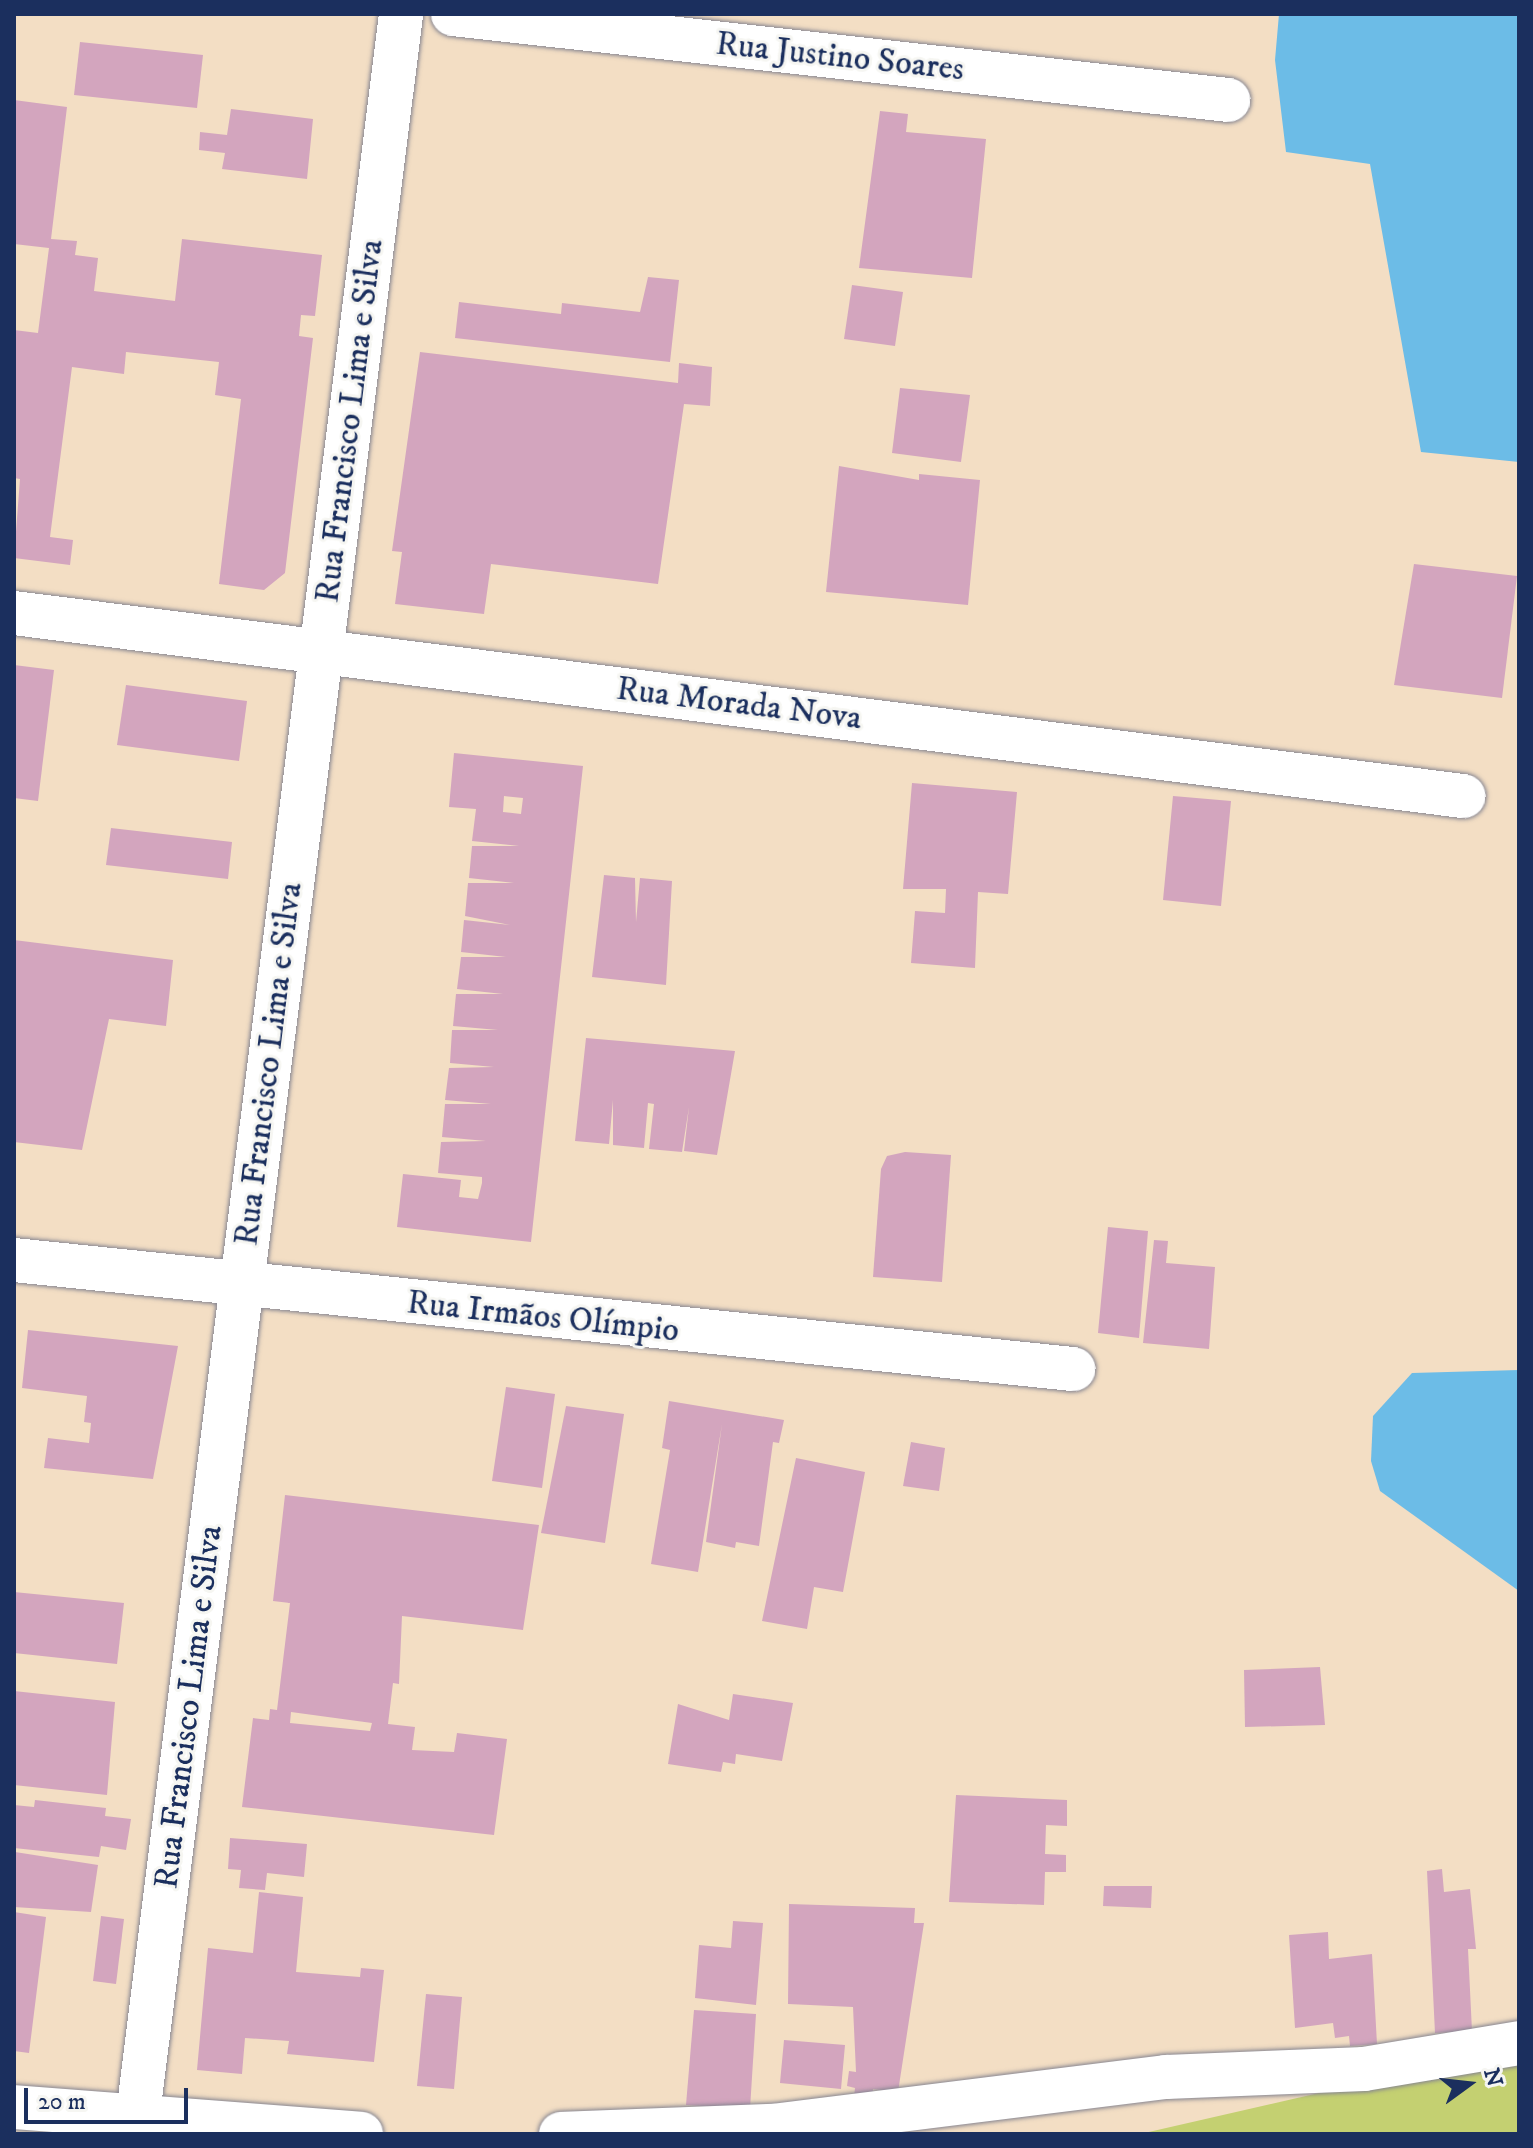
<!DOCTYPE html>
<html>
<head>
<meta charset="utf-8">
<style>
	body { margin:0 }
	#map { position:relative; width:1533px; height:2148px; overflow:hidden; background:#f3dec4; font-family:"IM FELL DW Pica",serif }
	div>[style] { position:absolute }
	.green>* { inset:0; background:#c4d071 }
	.water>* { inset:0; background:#6cbce7 }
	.building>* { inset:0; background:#d3a5be }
	.roads { filter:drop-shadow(0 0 2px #878691) drop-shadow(0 0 2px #878691) }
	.minor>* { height:44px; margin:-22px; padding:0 22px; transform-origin:22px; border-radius:22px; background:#fff }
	span { translate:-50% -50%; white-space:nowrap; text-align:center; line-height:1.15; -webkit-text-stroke:6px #f6f6f2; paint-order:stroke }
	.street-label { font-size:34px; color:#1b2f5e }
	.frame { position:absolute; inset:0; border:16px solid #1b2f5e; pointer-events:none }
	.north { position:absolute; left:1429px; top:2044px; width:80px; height:80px; -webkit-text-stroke:6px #f6f6f2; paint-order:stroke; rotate:75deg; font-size:22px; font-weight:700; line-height:32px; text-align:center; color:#1b2f5e }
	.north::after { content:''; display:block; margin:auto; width:28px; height:36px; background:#1b2f5e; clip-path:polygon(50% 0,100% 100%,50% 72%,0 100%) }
	.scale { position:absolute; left:24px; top:2088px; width:164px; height:36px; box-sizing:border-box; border:4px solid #1b2f5e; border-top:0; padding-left:10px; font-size:24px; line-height:28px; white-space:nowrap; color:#1b2f5e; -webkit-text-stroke:6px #f6f6f2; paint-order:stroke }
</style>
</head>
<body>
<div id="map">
	<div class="green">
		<i style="clip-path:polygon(1519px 2047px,1519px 2134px,1140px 2134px)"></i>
	</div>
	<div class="water">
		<i style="clip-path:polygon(1279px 14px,1519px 14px,1519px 462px,1421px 452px,1370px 164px,1286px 152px,1275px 60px)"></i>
		<i style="clip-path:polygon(1519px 1370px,1519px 1591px,1380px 1491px,1371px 1461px,1373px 1416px,1412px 1373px)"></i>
	</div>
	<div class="building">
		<i style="clip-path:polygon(80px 42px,203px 55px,197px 108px,74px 95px)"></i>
		<i style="clip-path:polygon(14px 100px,67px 107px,51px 239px,77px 241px,75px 255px,98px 258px,94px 291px,175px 301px,182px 239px,322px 255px,315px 316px,301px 315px,299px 336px,313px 338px,285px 573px,264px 590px,219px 584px,241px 399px,215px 395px,219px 362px,126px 352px,124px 374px,72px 367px,50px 537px,73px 540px,70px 565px,14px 558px,20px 479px,14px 478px,14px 330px,38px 333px,49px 248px,14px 244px)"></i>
		<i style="clip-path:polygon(231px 109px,313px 119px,307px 179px,222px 169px,225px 153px,199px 150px,200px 132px,227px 135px)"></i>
		<i style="clip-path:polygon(880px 111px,908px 114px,906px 132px,986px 139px,972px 278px,859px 268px)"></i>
		<i style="clip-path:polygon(648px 277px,679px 280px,670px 362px,455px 338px,459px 302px,561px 314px,562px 303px,640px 312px)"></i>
		<i style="clip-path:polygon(852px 285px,903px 292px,895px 346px,844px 339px)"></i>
		<i style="clip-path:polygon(420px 352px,678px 383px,679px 363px,712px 367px,710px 406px,684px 404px,658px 584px,491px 564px,484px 614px,395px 604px,402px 552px,392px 551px)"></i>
		<i style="clip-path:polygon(900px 388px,970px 395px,961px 462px,892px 453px)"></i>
		<i style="clip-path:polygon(839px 466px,919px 480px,919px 474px,980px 480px,968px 605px,826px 592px)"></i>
		<i style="clip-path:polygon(1414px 564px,1517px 576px,1502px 698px,1394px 685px)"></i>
		<i style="clip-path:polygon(14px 665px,54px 670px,38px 801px,14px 798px)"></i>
		<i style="clip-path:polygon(126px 685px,247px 701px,239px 761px,117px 745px)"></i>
		<i style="clip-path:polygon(evenodd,454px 753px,583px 766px,531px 1242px,397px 1227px,403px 1174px,461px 1180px,459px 1197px,478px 1199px,482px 1183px,482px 1177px,438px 1173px,441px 1142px,486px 1141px,442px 1137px,445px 1104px,491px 1104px,445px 1100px,449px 1068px,494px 1067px,450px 1063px,452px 1030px,498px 1030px,453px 1026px,456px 994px,503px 994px,457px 989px,461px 957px,506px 957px,461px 952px,464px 920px,510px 925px,465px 916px,468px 883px,514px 883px,469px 878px,472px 846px,519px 846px,472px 841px,476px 809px,449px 807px,454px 753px,504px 796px,523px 798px,521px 814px,503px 812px,504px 796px)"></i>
		<i style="clip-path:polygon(912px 783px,1017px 792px,1008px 894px,978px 892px,975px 968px,911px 963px,915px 911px,945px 913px,946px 889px,903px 889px)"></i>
		<i style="clip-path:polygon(1173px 796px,1231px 801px,1221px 906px,1163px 900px)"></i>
		<i style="clip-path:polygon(111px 828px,232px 842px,228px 879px,106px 865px)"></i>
		<i style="clip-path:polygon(604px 875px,635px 878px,636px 922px,640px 878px,672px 881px,666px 985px,592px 977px)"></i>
		<i style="clip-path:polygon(14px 940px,173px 960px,166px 1026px,109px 1019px,82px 1150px,14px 1142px)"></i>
		<i style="clip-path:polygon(586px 1038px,735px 1051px,717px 1155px,684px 1151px,689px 1107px,682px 1152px,649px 1149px,654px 1104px,648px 1103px,644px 1148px,613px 1145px,613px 1100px,609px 1144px,575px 1141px)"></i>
		<i style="clip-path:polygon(905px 1152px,951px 1155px,942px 1282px,873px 1277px,881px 1169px,887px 1156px)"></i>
		<i style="clip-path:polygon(1108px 1227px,1148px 1231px,1139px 1338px,1098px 1333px)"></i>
		<i style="clip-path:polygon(1154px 1240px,1168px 1241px,1166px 1263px,1215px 1267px,1209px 1349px,1143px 1343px)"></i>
		<i style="clip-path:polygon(28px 1330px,178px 1346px,153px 1479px,44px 1468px,48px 1438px,89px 1443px,91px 1423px,84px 1422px,87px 1396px,22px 1388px)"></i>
		<i style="clip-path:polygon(506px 1387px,555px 1394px,542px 1488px,492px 1481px)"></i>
		<i style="clip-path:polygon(669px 1401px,784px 1420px,779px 1443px,773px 1442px,759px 1546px,736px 1542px,735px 1548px,706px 1542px,722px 1424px,698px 1572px,651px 1564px,670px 1450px,662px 1448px)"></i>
		<i style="clip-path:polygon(566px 1406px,624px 1414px,605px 1543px,541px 1533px)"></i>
		<i style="clip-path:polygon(911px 1442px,945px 1448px,939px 1491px,903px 1486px)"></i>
		<i style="clip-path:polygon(796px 1458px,865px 1472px,843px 1592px,814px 1587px,807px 1629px,762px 1621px)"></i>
		<i style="clip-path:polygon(evenodd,285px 1495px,539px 1525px,523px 1630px,402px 1616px,399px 1684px,393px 1683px,388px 1724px,415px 1727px,412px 1750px,454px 1752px,457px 1733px,507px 1739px,494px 1835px,242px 1807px,253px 1718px,269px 1720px,270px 1709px,277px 1710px,290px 1603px,273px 1601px,285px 1495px,291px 1712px,372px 1723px,370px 1731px,290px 1723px,291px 1712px)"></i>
		<i style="clip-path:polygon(14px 1592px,124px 1603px,117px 1664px,14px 1653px)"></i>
		<i style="clip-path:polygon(1320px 1667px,1325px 1725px,1245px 1727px,1244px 1670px)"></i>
		<i style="clip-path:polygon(14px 1691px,115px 1702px,107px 1795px,14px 1785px)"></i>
		<i style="clip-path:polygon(733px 1694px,793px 1703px,782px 1761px,736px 1754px,735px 1764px,723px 1762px,721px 1772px,668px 1764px,678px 1704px,729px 1720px)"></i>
		<i style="clip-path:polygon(956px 1795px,1067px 1800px,1067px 1826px,1046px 1825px,1045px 1854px,1066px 1855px,1066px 1872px,1045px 1872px,1044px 1905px,949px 1902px)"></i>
		<i style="clip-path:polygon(35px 1800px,106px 1808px,105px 1816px,131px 1819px,126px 1850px,101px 1846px,99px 1857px,14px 1848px,14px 1805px,34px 1807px)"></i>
		<i style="clip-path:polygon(230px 1838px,307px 1844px,304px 1877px,267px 1873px,265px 1890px,239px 1888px,241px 1870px,228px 1869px)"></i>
		<i style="clip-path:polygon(15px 1852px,98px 1865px,91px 1912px,14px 1907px)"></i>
		<i style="clip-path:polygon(1442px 1869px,1444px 1892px,1470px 1889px,1476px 1949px,1468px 1949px,1472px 2031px,1435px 2033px,1427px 1871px)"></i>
		<i style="clip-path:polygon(1104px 1886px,1152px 1886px,1151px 1908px,1103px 1906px)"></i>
		<i style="clip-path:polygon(259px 1892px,303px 1897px,296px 1972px,360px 1977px,361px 1968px,384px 1970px,374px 2062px,287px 2054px,289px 2041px,245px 2038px,242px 2074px,197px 2070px,208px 1948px,253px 1953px)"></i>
		<i style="clip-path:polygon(789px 1904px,915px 1908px,914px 1923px,924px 1923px,898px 2092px,873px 2089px,872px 2099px,854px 2097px,855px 2088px,847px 2086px,849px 2071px,856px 2072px,853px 2007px,788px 2004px)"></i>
		<i style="clip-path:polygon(14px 1912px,46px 1917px,29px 2053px,14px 2051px)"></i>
		<i style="clip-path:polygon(101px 1916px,124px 1919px,116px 1984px,93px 1981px)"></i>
		<i style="clip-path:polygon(733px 1921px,763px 1923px,756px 2005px,695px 1998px,699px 1945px,731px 1948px)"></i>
		<i style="clip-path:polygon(1328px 1932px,1329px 1959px,1372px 1954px,1377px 2044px,1350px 2046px,1349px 2036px,1335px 2038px,1333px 2023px,1295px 2028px,1289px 1935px)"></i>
		<i style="clip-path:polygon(426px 1994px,462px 1997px,454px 2089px,417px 2086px)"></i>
		<i style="clip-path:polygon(694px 2010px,756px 2014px,750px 2109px,686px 2105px)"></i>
		<i style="clip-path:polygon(784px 2040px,845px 2045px,841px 2089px,780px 2083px)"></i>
	</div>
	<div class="roads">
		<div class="minor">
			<i style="left:453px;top:14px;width:780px;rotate:6.33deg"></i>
			<i style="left:14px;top:613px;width:1461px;rotate:7.2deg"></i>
			<i style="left:14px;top:1260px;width:1065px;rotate:5.88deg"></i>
			<i style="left:14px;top:2107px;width:348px;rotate:4.4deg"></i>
			<i style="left:138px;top:2114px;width:2116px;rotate:-82.86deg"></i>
			<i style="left:561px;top:2134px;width:211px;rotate:-2.2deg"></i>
			<i style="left:772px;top:2126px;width:397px;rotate:-7.1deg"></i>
			<i style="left:1166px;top:2077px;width:198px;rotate:-2.3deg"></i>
			<i style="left:1364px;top:2069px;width:157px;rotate:-9.5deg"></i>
		</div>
	</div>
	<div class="street-label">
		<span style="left:840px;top:57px;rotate:6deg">Rua Justino Soares</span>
		<span style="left:350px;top:421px;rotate:-83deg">Rua Francisco Lima e Silva</span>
		<span style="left:739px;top:704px;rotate:7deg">Rua Morada Nova</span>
		<span style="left:269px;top:1064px;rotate:-83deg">Rua Francisco Lima e Silva</span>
		<span style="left:543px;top:1317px;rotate:6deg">Rua Irmãos Olímpio</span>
		<span style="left:189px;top:1707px;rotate:-83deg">Rua Francisco Lima e Silva</span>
	</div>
	<div class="frame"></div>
	<div class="north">N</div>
	<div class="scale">20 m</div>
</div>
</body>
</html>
